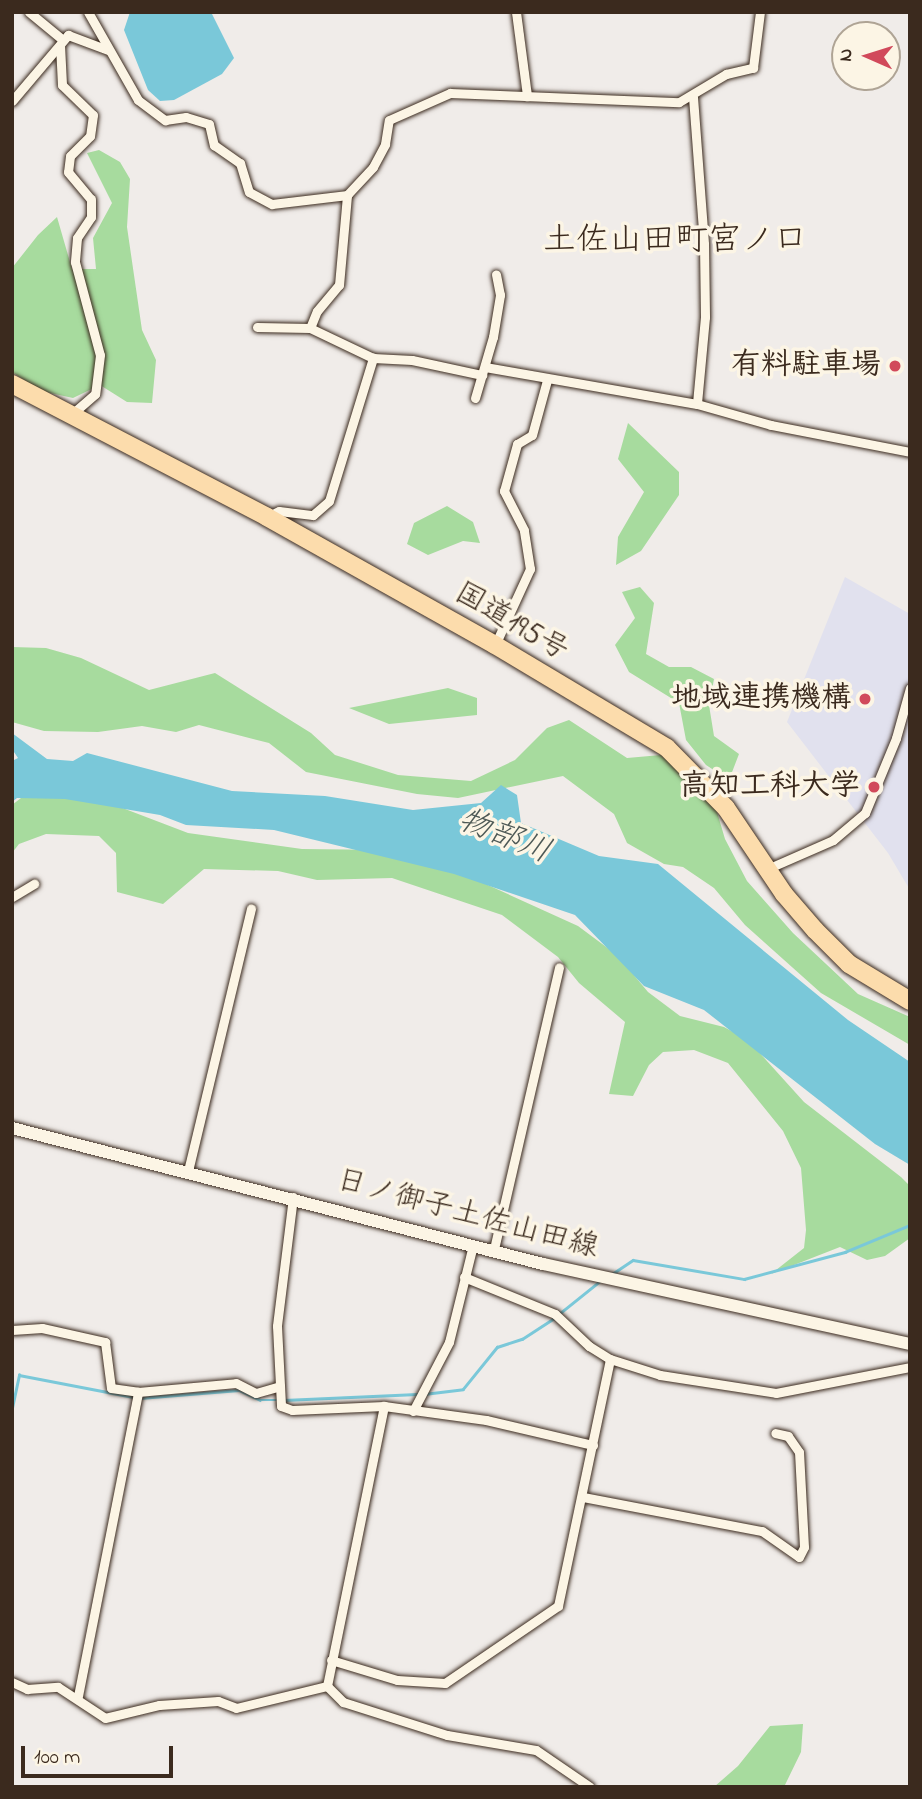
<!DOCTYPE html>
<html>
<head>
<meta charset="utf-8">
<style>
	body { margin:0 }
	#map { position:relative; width:922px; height:1799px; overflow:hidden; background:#f0ece9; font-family:"Indie Flower","Klee One",sans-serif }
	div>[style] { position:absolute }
	.built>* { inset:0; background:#e1e1ee }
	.green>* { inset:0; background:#a7db9e }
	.water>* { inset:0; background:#7ac8d9 }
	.stream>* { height:2.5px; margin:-1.25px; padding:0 1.25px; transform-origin:1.25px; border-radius:1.25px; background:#7ac8d9 }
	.roads { filter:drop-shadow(0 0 2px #3b2a1e) drop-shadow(0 0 2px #3b2a1e) }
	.street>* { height:9px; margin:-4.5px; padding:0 4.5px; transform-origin:4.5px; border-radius:4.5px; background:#fcf5e5 }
	.secondary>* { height:12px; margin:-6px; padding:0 6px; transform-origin:6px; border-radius:6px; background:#fcf5e5 }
	.highway>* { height:18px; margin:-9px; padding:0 9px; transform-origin:9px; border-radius:9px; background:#fcdcac }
	.dots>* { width:19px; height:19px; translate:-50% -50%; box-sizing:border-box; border:4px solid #fcf5e5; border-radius:50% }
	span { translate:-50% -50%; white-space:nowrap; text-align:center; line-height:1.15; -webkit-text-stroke:7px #fcf5e5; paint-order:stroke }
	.poi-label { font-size:30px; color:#3b2a1e; font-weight:700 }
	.right { translate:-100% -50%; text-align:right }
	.street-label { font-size:30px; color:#3b2a1e }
	.water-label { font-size:32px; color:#4e5956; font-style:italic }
	.quarter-label { font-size:33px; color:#3b2a1e }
	.frame { position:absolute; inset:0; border:14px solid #3b2a1e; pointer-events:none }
	.north { position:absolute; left:831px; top:21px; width:70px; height:70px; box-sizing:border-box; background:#fcf5e5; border:2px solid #afa495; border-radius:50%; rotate:273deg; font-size:19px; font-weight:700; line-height:28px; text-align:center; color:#3b2a1e }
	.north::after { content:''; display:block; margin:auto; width:24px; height:32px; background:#d1495b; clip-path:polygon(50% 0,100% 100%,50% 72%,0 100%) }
	.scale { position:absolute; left:21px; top:1746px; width:152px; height:32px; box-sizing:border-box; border:4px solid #3b2a1e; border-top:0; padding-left:9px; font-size:21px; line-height:24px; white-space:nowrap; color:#3b2a1e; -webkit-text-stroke:5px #fcf5e5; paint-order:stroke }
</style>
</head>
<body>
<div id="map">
	<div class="built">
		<i style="clip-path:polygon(845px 577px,910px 614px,910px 890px,888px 853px,787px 722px)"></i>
	</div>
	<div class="green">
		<i style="clip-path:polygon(99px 150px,120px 162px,130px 179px,127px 227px,142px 330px,156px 360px,152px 403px,127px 402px,100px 385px,73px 398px,41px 391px,12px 372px,12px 268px,38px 235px,57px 217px,72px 269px,96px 269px,93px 238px,112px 203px,87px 153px)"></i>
		<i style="clip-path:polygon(628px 423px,679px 472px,679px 495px,641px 551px,616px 565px,618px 537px,644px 492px,618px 459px)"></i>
		<i style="clip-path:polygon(447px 506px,473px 522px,480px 543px,463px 541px,428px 555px,407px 544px,414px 523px)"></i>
		<i style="clip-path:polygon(640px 587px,654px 603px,646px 654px,669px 667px,691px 667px,714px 679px,709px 705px,714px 736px,739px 754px,729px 780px,706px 765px,686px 740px,679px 703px,629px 672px,615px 645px,635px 618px,622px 592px)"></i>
		<i style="clip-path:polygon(12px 647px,46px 648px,81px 658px,149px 690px,215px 673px,311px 733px,335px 755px,398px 775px,471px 781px,515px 760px,547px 728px,569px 720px,627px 758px,661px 755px,714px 802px,725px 839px,747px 881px,793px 933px,858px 994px,910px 1017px,910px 1045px,821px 993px,745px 925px,714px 888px,683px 867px,664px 864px,627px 843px,614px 814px,563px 776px,458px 798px,417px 794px,306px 772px,269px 743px,199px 725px,176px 732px,142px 726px,98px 732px,44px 731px,12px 722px)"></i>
		<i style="clip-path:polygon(448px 688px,477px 698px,477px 715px,389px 724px,349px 708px)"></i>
		<i style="clip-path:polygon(30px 791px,112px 804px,188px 833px,302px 849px,390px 850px,479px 881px,578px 926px,617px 955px,648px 992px,680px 1016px,724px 1027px,748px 1040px,804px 1102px,901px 1177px,910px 1186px,910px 1238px,885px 1256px,867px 1260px,840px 1247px,771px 1274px,804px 1248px,806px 1230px,801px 1168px,783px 1131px,728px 1063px,694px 1050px,663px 1052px,649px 1065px,633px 1096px,609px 1094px,625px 1022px,579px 983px,558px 957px,502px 915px,392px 878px,317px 880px,278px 871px,204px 869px,163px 904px,117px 892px,116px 853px,99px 836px,46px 834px,19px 844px,12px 853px,12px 805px)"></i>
		<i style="clip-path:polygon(803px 1724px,801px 1752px,784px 1787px,714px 1787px,738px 1766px,770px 1726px)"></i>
	</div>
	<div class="water">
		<i style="clip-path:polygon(130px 12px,211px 12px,234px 58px,222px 74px,174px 100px,160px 101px,148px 90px,124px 30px)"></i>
		<i style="clip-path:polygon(12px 733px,47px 759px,73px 761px,87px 753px,232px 791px,325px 796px,413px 810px,481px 803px,501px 785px,517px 795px,521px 823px,599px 856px,658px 864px,848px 1020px,910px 1062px,910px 1165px,875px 1144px,704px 1010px,644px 986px,575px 915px,454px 874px,274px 830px,186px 825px,160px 815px,65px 799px,17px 798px,12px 802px,12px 761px,18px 758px,12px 749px)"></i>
	</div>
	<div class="stream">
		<i style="left:612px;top:1274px;width:25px;rotate:-34deg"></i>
		<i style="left:633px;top:1260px;width:113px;rotate:9.7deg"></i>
		<i style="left:744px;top:1279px;width:105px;rotate:-15deg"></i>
		<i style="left:845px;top:1252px;width:70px;rotate:-22.6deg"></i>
		<i style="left:559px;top:1314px;width:53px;rotate:-38.8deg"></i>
		<i style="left:424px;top:1394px;width:39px;rotate:-7deg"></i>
		<i style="left:463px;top:1389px;width:54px;rotate:-51deg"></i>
		<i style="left:497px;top:1347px;width:26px;rotate:-18deg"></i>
		<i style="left:522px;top:1339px;width:38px;rotate:-33deg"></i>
		<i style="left:140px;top:1398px;width:99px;rotate:-4.6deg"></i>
		<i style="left:239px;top:1390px;width:23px;rotate:25deg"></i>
		<i style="left:260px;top:1400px;width:18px"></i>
		<i style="left:284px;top:1400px;width:133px;rotate:-2.6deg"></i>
		<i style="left:12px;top:1408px;width:34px;rotate:-78deg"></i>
		<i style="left:19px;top:1375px;width:116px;rotate:10.9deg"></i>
	</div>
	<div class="roads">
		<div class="street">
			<i style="left:29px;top:12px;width:44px;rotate:39.5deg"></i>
			<i style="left:88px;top:12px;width:101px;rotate:60.4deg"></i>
			<i style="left:138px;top:100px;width:34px;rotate:37deg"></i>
			<i style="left:165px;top:120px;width:21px;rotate:-8deg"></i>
			<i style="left:186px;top:117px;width:24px;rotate:17deg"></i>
			<i style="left:209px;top:124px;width:22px;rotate:77deg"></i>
			<i style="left:214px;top:145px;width:32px;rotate:35deg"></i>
			<i style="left:240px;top:163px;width:30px;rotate:73deg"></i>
			<i style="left:249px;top:192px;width:26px;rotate:28deg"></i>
			<i style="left:272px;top:204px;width:76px;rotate:-6.8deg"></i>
			<i style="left:516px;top:12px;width:85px;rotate:82.5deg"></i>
			<i style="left:60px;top:45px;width:40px;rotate:87.1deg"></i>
			<i style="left:62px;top:85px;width:43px;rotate:44.1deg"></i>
			<i style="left:93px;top:115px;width:21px;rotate:98deg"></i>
			<i style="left:90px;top:136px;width:28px;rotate:135deg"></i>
			<i style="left:70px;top:156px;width:16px;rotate:97deg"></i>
			<i style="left:68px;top:172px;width:35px;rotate:50deg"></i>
			<i style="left:91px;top:199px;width:18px;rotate:90deg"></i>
			<i style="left:91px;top:217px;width:25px;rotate:124deg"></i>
			<i style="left:77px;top:238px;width:24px;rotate:95deg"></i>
			<i style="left:75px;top:262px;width:96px;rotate:75deg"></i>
			<i style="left:100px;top:355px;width:39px;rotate:97deg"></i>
			<i style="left:95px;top:394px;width:32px;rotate:139deg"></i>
			<i style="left:693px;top:97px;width:147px;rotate:85.7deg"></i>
			<i style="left:704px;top:244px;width:73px;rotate:89.2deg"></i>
			<i style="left:705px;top:317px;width:87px;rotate:95.3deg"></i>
			<i style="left:12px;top:101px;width:87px;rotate:-49.7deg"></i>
			<i style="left:68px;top:35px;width:43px;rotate:20.6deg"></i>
			<i style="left:257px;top:327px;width:53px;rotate:1.1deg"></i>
			<i style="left:310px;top:328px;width:70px;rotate:25.5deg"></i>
			<i style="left:373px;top:358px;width:39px;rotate:3deg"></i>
			<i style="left:412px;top:360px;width:72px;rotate:12.1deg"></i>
			<i style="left:310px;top:328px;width:18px;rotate:-68deg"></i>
			<i style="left:317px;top:311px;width:34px;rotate:-50deg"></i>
			<i style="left:339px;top:285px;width:90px;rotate:-84.9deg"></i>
			<i style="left:347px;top:195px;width:38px;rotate:-47deg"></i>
			<i style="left:373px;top:167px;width:26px;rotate:-62deg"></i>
			<i style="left:385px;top:144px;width:24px;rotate:-81deg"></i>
			<i style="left:389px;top:120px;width:67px;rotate:-23.9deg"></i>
			<i style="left:450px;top:93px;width:229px;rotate:2.3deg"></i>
			<i style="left:679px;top:102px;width:55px;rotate:-30.8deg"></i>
			<i style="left:726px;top:74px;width:28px;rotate:-13deg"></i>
			<i style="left:753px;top:68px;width:56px;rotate:-82.9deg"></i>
			<i style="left:485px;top:367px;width:215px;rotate:9.9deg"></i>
			<i style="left:697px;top:404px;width:77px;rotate:15.8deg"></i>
			<i style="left:771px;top:425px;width:142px;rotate:11deg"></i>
			<i style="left:475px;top:398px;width:64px;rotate:-73.6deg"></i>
			<i style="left:493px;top:337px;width:43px;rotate:-80.5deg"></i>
			<i style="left:500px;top:295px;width:21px;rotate:-101deg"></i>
			<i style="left:267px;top:517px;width:13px;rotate:-27deg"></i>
			<i style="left:279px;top:511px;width:34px;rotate:7deg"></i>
			<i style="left:313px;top:515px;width:21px;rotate:-41deg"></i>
			<i style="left:329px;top:501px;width:150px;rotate:-72.9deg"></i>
			<i style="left:495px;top:645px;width:84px;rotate:-65.3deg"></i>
			<i style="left:530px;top:569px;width:39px;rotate:-99deg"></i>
			<i style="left:524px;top:530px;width:44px;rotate:-117.1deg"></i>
			<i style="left:504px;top:491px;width:49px;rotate:-74.5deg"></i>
			<i style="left:517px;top:444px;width:17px;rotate:-31deg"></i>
			<i style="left:532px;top:435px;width:57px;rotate:-74.7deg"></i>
			<i style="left:767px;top:869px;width:72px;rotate:-23.7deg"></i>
			<i style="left:833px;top:840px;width:42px;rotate:-40.2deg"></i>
			<i style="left:865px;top:813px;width:81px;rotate:-67.5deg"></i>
			<i style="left:896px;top:738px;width:52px;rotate:-74.4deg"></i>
			<i style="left:12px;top:897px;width:26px;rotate:-31deg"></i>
			<i style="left:188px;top:1171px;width:270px;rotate:-76.5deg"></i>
			<i style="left:293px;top:1197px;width:130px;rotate:97.1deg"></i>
			<i style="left:277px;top:1326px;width:80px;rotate:87.1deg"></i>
			<i style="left:281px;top:1406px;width:12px;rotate:20deg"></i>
			<i style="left:292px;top:1410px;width:92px;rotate:-2.5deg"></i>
			<i style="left:384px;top:1406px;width:103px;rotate:7.8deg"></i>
			<i style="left:486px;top:1420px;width:110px;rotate:13.2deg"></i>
			<i style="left:494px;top:1249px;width:289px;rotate:-77deg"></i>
			<i style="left:464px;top:1277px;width:98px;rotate:22.1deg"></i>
			<i style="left:555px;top:1314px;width:47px;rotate:43.3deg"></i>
			<i style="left:589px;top:1346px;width:25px;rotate:32deg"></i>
			<i style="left:610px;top:1359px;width:52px;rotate:17.7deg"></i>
			<i style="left:660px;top:1375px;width:117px;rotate:8.8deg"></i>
			<i style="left:776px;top:1393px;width:136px;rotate:-11deg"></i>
			<i style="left:12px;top:1330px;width:30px;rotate:-4deg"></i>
			<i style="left:42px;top:1328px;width:65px;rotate:12.5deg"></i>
			<i style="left:105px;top:1342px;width:46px;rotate:82.6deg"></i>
			<i style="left:111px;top:1388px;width:27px;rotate:8deg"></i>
			<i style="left:138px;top:1392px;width:98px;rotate:-5.2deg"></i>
			<i style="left:236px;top:1383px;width:22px;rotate:27deg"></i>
			<i style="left:256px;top:1393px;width:25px;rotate:-16deg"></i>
			<i style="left:413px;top:1411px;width:78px;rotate:-62.4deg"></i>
			<i style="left:449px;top:1342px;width:100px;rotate:-76.1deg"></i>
			<i style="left:583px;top:1497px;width:182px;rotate:10.8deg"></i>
			<i style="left:762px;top:1531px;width:45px;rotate:35.1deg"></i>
			<i style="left:799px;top:1557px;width:11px;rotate:-63deg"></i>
			<i style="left:804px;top:1547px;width:95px;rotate:-93deg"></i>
			<i style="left:799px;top:1452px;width:19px;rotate:-125deg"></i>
			<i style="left:788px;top:1436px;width:13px;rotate:-167deg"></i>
			<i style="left:331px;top:1660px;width:69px;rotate:16.9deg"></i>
			<i style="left:397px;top:1680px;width:48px;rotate:3.6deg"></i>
			<i style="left:445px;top:1683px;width:137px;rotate:-34.3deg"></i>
			<i style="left:558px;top:1606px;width:252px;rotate:-78.1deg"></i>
			<i style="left:12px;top:1682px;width:17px;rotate:25deg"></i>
			<i style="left:27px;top:1689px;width:31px;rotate:-4deg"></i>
			<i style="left:58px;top:1687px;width:56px;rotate:33.4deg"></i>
			<i style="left:105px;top:1718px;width:56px;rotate:-13.5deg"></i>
			<i style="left:159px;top:1705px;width:59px;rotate:-3.9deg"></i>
			<i style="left:218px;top:1701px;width:19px;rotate:21deg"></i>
			<i style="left:236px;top:1708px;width:94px;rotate:-13.6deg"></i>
			<i style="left:327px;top:1686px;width:23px;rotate:45deg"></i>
			<i style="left:343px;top:1702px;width:109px;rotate:17.6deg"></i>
			<i style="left:447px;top:1735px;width:90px;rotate:9.6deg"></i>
			<i style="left:536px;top:1750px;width:65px;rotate:34.4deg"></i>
			<i style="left:327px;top:1686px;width:286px;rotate:-78.5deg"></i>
			<i style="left:78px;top:1696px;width:310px;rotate:-78.8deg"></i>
		</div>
		<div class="secondary">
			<i style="left:12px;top:1128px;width:548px;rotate:14.37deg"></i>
			<i style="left:543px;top:1264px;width:376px;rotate:12.3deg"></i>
		</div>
		<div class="highway">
			<i style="left:12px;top:384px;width:288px;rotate:27.5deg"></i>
			<i style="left:267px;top:517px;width:261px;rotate:29.3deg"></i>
			<i style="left:495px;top:645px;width:200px;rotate:30.9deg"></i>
			<i style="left:667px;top:748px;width:84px;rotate:45.5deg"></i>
			<i style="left:726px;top:808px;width:104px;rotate:56deg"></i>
			<i style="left:784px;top:894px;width:48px;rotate:49.3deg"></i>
			<i style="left:815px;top:930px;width:48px;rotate:45deg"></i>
			<i style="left:849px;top:964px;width:71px;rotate:31.2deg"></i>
		</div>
	</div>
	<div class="dots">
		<i style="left:895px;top:366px;background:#d1495b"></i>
		<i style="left:865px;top:699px;background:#d1495b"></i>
		<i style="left:874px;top:787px;background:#d1495b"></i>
	</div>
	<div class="poi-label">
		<span class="right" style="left:881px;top:366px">有料駐車場</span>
		<span class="right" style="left:851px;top:699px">地域連携機構</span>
		<span class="right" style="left:860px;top:787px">高知工科大学</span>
	</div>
	<div class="street-label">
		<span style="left:511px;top:623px;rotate:30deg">国道195号</span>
		<span style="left:467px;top:1215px;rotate:15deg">日ノ御子土佐山田線</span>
	</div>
	<div class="water-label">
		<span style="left:504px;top:838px;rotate:22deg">物部川</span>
	</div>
	<div class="quarter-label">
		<span style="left:675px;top:242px">土佐山田町宮ノ口</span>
	</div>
	<div class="frame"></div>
	<div class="north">N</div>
	<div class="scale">100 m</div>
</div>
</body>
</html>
